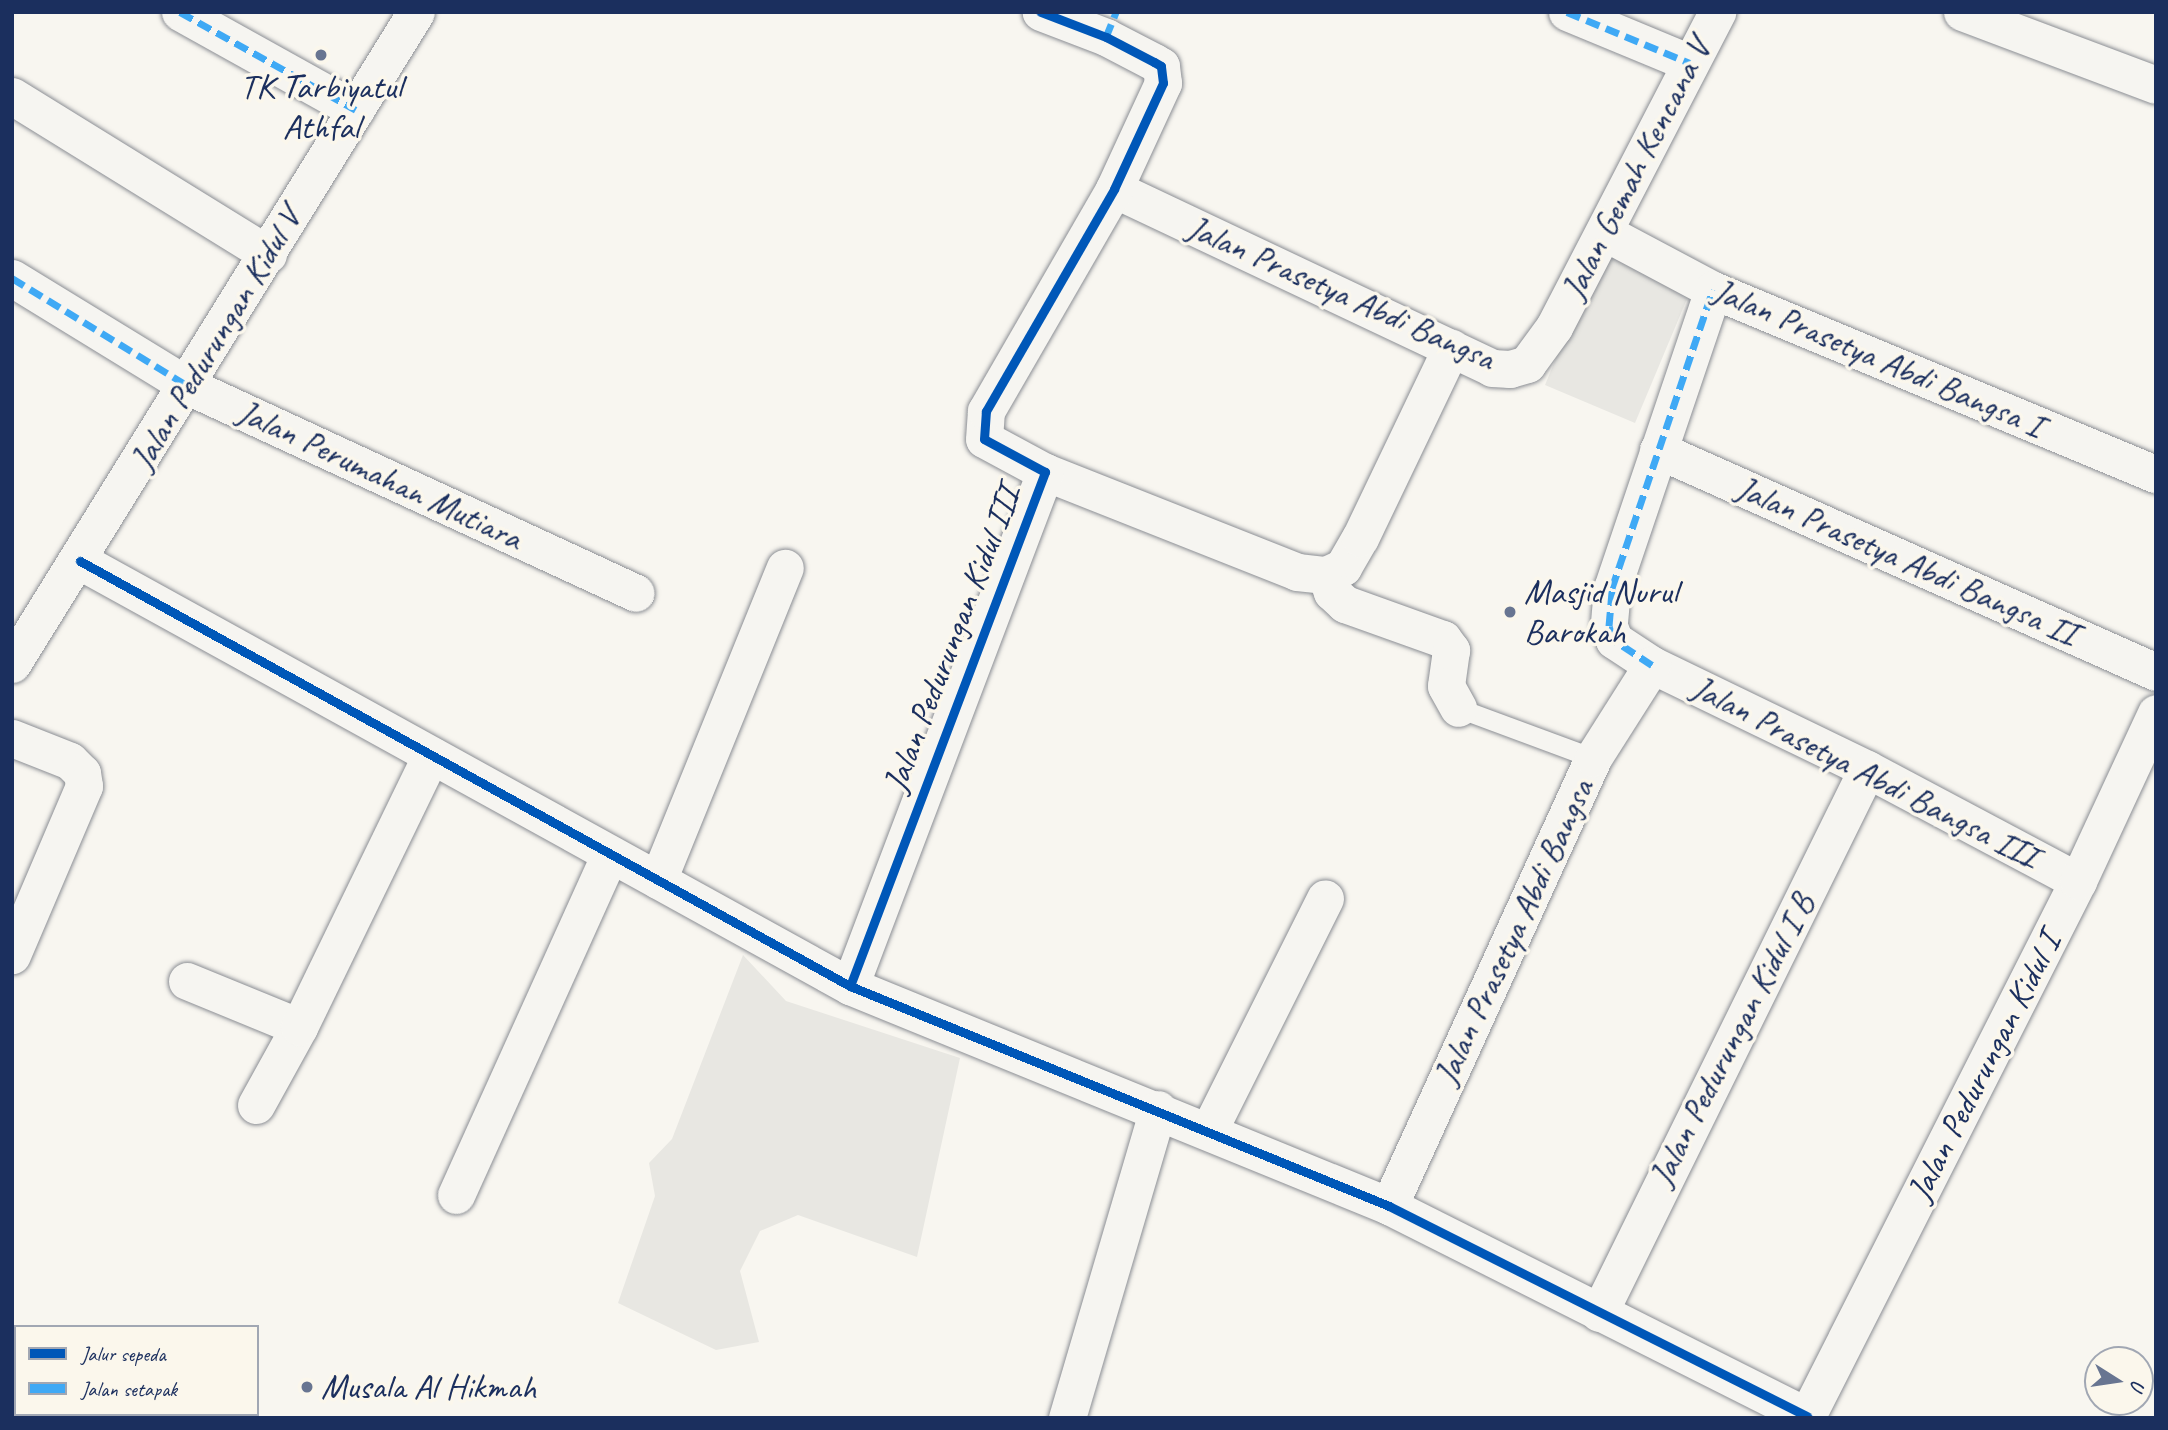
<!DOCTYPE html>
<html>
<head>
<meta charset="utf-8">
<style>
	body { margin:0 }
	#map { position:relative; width:2168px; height:1430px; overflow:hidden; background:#f8f6f0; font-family:Caveat,sans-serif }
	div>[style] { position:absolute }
	.green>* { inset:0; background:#e8e7e2 }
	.roads { filter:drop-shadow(0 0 2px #8b8e94) drop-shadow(0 0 2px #8b8e94) }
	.lane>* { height:19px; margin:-9.5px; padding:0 9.5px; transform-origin:9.5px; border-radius:9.5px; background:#f6f5f1 }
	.street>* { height:37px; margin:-18.5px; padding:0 18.5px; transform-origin:18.5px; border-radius:18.5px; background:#f6f5f1 }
	.quiet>* { height:7px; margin-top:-3.5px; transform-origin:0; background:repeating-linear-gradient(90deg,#3fa9f5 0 14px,transparent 0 21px) }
	.cycleway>* { height:9px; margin:-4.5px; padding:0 4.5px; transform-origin:4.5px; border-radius:4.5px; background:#0057b8 }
	.dots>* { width:19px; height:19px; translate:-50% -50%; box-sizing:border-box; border:4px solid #fbf7ec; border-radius:50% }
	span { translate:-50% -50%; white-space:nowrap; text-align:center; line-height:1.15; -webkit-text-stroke:7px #fbf7ec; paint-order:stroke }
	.poi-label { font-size:35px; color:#1b2f5e }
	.left { translate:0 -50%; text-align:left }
	.street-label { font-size:35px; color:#1b2f5e }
	.frame { position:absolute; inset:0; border:14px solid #1b2f5e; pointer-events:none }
	.legend { position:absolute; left:14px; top:1325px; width:245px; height:91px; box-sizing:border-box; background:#fbf7ec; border:2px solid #a1a7b3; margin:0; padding:9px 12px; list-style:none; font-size:21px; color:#1b2f5e }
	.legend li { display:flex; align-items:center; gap:14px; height:35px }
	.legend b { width:35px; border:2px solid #a1a7b3 }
	.north { position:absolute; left:2084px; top:1346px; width:70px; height:70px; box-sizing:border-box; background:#fbf7ec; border:2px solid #a1a7b3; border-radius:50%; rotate:102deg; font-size:19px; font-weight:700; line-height:28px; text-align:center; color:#1b2f5e }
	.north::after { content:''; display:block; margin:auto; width:24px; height:32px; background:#687591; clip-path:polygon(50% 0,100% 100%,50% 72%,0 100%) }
</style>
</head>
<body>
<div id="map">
	<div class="green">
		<i style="clip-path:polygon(1601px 249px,1692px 287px,1635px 423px,1545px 385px)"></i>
		<i style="clip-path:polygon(743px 955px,786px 1001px,960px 1058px,917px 1257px,798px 1215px,760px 1231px,740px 1271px,759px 1342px,716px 1350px,618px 1303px,655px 1196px,649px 1163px,672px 1139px)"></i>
	</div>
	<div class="roads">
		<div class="lane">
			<i style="left:1458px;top:708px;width:144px;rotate:20.3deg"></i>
		</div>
		<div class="street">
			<i style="left:180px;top:12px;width:201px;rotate:29.1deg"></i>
			<i style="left:1567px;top:12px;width:133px;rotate:22.5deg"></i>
			<i style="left:1962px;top:12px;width:207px;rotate:20.6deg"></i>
			<i style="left:12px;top:96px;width:301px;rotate:31.7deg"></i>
			<i style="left:1114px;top:189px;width:418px;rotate:25.3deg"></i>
			<i style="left:1492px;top:368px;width:18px;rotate:3deg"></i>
			<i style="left:1510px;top:369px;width:18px;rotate:-16deg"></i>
			<i style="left:1527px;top:364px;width:46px;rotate:-53.9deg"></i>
			<i style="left:1554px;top:327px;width:355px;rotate:-62.6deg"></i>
			<i style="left:1604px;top:232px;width:123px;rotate:28deg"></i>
			<i style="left:1713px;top:290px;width:480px;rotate:22.6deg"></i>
			<i style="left:12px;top:278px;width:206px;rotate:31.5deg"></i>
			<i style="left:188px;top:386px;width:493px;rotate:24.8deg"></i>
			<i style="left:1713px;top:290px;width:315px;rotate:108.7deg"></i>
			<i style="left:1612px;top:588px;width:38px;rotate:95deg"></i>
			<i style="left:1609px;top:626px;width:15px;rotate:70deg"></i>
			<i style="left:1614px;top:640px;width:45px;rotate:33.3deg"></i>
			<i style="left:1652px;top:665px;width:239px;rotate:25.8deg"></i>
			<i style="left:1867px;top:769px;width:239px;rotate:28deg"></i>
			<i style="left:1658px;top:450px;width:545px;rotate:24.03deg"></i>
			<i style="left:1045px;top:472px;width:271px;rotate:21.6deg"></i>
			<i style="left:1297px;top:572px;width:29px;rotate:6deg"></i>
			<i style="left:1326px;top:575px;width:19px;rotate:-25deg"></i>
			<i style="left:1343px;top:567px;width:34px;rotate:-60deg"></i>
			<i style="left:1360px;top:538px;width:211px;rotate:-64.4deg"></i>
			<i style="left:80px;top:561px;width:880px;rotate:28.9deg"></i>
			<i style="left:850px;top:986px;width:582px;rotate:22.2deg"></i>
			<i style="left:1389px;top:1206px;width:468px;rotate:26.7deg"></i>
			<i style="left:1326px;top:575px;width:18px;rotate:71deg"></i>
			<i style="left:1332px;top:592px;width:18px;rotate:43deg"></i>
			<i style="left:1345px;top:604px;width:104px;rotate:19.7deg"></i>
			<i style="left:1443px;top:639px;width:14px;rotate:54deg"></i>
			<i style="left:1451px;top:650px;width:36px;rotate:98deg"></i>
			<i style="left:1446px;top:686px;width:25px;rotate:61deg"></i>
			<i style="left:12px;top:664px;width:767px;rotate:-58.22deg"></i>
			<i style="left:12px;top:738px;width:62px;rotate:21.6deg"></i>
			<i style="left:70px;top:761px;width:17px;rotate:45deg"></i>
			<i style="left:82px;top:773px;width:13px;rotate:81deg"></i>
			<i style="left:84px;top:786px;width:184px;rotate:113.1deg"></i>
			<i style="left:658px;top:880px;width:337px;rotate:-67.9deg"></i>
			<i style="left:187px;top:981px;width:121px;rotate:22.3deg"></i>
			<i style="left:850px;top:986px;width:550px;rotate:-69.22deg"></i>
			<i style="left:1045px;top:472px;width:69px;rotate:-151.6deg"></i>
			<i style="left:984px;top:439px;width:28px;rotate:-86deg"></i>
			<i style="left:986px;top:411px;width:256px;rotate:-60deg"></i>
			<i style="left:1114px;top:189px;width:117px;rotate:-65.2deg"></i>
			<i style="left:1163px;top:83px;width:17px;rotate:-97deg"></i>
			<i style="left:1161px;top:66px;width:8px;rotate:-150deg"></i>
			<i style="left:1154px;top:62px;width:54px;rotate:-152.5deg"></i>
			<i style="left:1106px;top:37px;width:70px;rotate:-159deg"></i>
			<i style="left:256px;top:1105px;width:89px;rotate:-61.1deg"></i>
			<i style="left:299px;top:1027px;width:302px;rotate:-64.1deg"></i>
			<i style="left:1209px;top:1130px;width:259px;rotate:-63.4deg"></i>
			<i style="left:456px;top:1195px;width:374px;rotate:-65.7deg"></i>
			<i style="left:1389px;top:1206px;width:492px;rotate:-65.5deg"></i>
			<i style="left:1593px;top:758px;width:110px;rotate:-57.6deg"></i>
			<i style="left:1599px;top:1313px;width:606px;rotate:-63.77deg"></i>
			<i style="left:1067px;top:1418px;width:322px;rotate:-73.6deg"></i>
			<i style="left:1806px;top:1418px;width:602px;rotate:-63.14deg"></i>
			<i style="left:2078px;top:881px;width:185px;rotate:-65.1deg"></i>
		</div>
	</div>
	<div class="quiet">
		<i style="left:180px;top:12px;width:201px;rotate:29.1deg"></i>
		<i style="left:1567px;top:12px;width:133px;rotate:22.5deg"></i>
		<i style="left:1106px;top:37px;width:27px;rotate:-68deg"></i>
		<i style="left:12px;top:278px;width:206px;rotate:31.5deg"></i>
		<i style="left:1652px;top:665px;width:45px;rotate:-146.7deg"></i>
		<i style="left:1614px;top:640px;width:15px;rotate:-110deg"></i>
		<i style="left:1609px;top:626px;width:38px;rotate:-85deg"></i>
		<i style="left:1612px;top:588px;width:315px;rotate:-71.3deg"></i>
	</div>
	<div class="cycleway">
		<i style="left:80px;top:561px;width:880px;rotate:28.9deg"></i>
		<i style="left:850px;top:986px;width:582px;rotate:22.2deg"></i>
		<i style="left:1389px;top:1206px;width:468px;rotate:26.7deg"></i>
		<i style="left:850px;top:986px;width:550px;rotate:-69.22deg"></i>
		<i style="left:1045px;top:472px;width:69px;rotate:-151.6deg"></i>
		<i style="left:984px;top:439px;width:28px;rotate:-86deg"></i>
		<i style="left:986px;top:411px;width:256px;rotate:-60deg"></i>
		<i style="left:1114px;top:189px;width:117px;rotate:-65.2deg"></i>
		<i style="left:1163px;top:83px;width:17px;rotate:-97deg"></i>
		<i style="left:1161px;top:66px;width:8px;rotate:-150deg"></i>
		<i style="left:1154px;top:62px;width:54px;rotate:-152.5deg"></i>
		<i style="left:1106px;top:37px;width:70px;rotate:-159deg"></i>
	</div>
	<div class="dots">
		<i style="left:321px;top:55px;background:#687591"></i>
		<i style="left:1510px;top:612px;background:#687591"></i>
		<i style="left:307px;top:1387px;background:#687591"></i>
	</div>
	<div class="poi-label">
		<span style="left:321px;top:107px">TK Tarbiyatul<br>Athfal</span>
		<span class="left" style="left:1524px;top:612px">Masjid Nurul<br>Barokah</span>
		<span class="left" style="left:321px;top:1387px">Musala Al Hikmah</span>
	</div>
	<div class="street-label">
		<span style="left:1636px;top:169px;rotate:-63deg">Jalan Gemah Kencana V</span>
		<span style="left:1341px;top:293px;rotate:24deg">Jalan Prasetya Abdi Bangsa</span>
		<span style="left:216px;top:339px;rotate:-59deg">Jalan Pedurungan Kidul V</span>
		<span style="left:1878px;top:358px;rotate:23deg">Jalan Prasetya Abdi Bangsa I</span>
		<span style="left:380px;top:475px;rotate:25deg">Jalan Perumahan Mutiara</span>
		<span style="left:1907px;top:561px;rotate:24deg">Jalan Prasetya Abdi Bangsa II</span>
		<span style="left:952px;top:639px;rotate:-69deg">Jalan Pedurungan Kidul III</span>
		<span style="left:1865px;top:772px;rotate:27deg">Jalan Prasetya Abdi Bangsa III</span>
		<span style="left:1514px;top:932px;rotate:-65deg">Jalan Prasetya Abdi Bangsa</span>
		<span style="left:1732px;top:1040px;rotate:-63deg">Jalan Pedurungan Kidul I B</span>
		<span style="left:1984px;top:1067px;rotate:-63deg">Jalan Pedurungan Kidul I</span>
	</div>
	<div class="frame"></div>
	<ul class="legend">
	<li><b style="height:9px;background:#0057b8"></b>Jalur sepeda</li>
	<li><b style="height:9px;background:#3fa9f5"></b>Jalan setapak</li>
	</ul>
	<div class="north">U</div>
</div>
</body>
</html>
